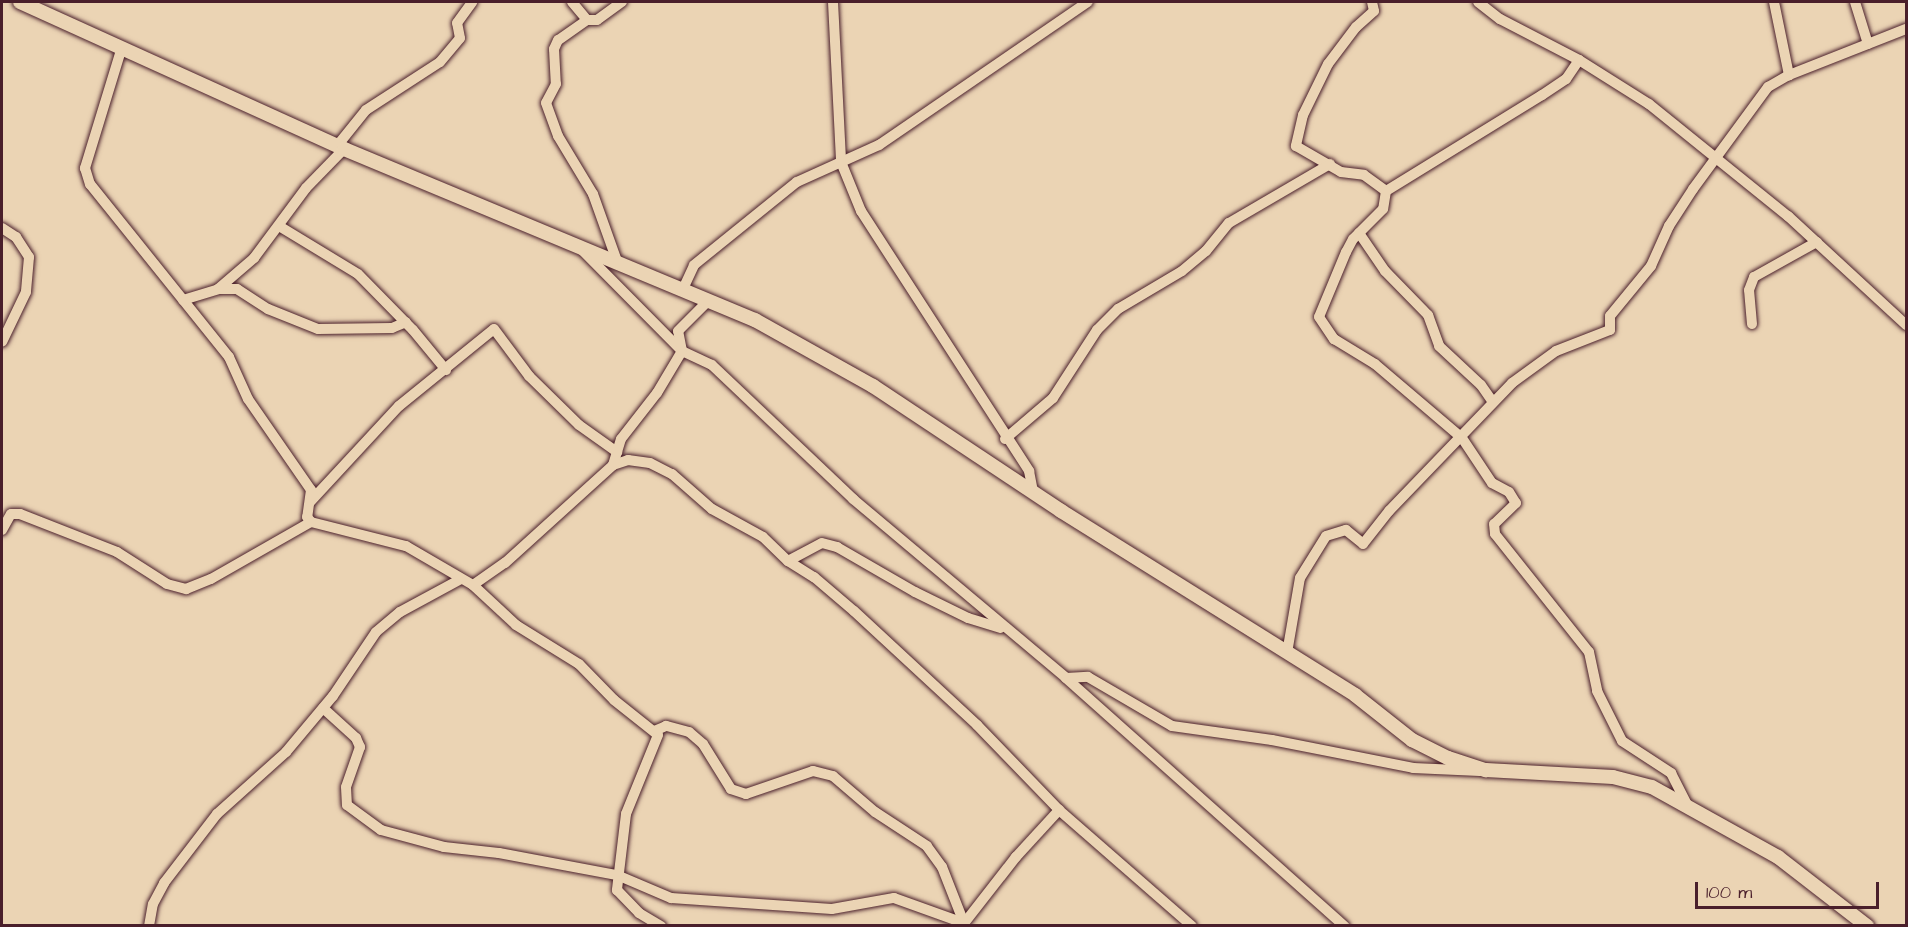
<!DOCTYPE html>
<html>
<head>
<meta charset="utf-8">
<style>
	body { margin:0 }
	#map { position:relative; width:1908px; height:927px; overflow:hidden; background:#ebd4b4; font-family:"Architects Daughter",sans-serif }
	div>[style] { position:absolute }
	.roads { filter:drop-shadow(0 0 2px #4a1f2b) drop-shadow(0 0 2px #4a1f2b) }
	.street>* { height:10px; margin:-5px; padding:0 5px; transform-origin:5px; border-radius:5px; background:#ebd4b4 }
	.secondary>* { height:14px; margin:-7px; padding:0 7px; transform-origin:7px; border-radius:7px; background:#ebd4b4 }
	span { translate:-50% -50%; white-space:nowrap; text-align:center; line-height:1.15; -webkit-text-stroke:6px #ebd4b4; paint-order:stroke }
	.frame { position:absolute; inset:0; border:3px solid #4a1f2b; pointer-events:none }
	.scale { position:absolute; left:1695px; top:882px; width:184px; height:27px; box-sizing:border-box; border:3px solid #4a1f2b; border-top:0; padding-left:8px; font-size:18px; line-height:21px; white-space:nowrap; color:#4a1f2b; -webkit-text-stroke:4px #ebd4b4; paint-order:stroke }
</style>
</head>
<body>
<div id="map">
	<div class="roads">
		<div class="street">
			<i style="left:572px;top:2px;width:23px;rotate:50deg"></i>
			<i style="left:587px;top:20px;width:10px"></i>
			<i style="left:597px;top:20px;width:31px;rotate:-36deg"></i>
			<i style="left:833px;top:2px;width:160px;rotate:87.1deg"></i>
			<i style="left:841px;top:162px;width:53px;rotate:67.8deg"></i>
			<i style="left:861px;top:211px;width:310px;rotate:57.1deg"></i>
			<i style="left:1029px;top:471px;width:21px;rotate:79deg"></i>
			<i style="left:1372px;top:2px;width:9px;rotate:77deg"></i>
			<i style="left:1374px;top:11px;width:24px;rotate:138deg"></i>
			<i style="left:1356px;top:27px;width:46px;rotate:127.1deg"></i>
			<i style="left:1328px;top:64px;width:57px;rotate:116.1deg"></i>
			<i style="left:1303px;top:115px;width:32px;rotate:103deg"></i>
			<i style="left:1296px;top:146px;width:52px;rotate:30deg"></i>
			<i style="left:1341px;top:172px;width:23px;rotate:7deg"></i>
			<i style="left:1364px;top:175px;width:27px;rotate:36deg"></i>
			<i style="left:1478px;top:2px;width:28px;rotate:38deg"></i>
			<i style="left:1500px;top:19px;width:89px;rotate:27.4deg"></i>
			<i style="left:1579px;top:60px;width:83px;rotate:32.2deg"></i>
			<i style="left:1649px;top:104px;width:179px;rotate:38.9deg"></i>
			<i style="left:1788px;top:216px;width:161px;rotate:42.7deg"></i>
			<i style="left:1774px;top:2px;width:75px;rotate:78.4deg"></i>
			<i style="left:1855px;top:2px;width:44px;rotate:72.8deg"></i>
			<i style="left:587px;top:20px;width:35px;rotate:145deg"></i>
			<i style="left:558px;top:40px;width:10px;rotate:114deg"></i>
			<i style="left:554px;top:49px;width:35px;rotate:87deg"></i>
			<i style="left:556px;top:84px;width:21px;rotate:118deg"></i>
			<i style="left:546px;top:103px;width:35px;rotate:70deg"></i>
			<i style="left:558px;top:136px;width:68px;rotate:58.9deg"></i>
			<i style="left:593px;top:194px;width:71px;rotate:70.3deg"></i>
			<i style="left:122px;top:47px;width:127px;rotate:107deg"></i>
			<i style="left:85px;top:168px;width:17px;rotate:73deg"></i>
			<i style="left:90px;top:184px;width:222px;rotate:51.2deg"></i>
			<i style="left:229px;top:357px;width:46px;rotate:65.7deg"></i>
			<i style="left:248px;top:399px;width:111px;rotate:55.3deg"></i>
			<i style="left:311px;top:490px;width:27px;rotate:98deg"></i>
			<i style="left:307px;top:517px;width:6px;rotate:51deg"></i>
			<i style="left:311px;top:522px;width:98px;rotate:14.2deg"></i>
			<i style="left:406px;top:546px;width:78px;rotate:30.2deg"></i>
			<i style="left:473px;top:585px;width:59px;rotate:42.9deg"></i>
			<i style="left:516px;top:625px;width:74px;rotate:31.8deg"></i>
			<i style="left:579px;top:664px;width:50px;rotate:45.8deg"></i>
			<i style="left:614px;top:700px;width:56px;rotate:38.5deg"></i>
			<i style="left:658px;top:735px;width:85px;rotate:112.1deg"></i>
			<i style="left:626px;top:814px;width:77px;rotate:96.8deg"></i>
			<i style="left:617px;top:890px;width:32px;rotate:46deg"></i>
			<i style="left:639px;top:913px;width:26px;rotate:31deg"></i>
			<i style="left:1579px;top:60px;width:23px;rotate:124deg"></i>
			<i style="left:1566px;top:79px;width:29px;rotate:146deg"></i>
			<i style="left:1542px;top:95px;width:183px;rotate:148.4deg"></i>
			<i style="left:1386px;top:191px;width:18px;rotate:99deg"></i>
			<i style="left:1383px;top:209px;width:42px;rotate:135deg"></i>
			<i style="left:1353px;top:239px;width:15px;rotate:118deg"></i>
			<i style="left:1346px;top:252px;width:70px;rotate:112.6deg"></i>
			<i style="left:1319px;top:317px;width:27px;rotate:56deg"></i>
			<i style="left:1334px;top:339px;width:48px;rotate:31.4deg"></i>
			<i style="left:1375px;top:364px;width:114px;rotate:40.4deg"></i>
			<i style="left:1462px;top:438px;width:54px;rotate:56.3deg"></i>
			<i style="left:1492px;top:483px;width:19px;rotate:28deg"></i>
			<i style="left:1509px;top:492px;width:13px;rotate:58deg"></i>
			<i style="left:1516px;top:503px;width:30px;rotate:136deg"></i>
			<i style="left:1494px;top:524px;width:10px;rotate:84deg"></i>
			<i style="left:1495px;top:534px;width:151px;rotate:51.5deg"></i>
			<i style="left:1589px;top:652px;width:40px;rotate:78deg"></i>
			<i style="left:1597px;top:691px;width:56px;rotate:63.4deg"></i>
			<i style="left:1622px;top:741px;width:59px;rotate:33.1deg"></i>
			<i style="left:1671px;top:773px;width:35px;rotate:63deg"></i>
			<i style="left:337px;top:146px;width:46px;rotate:-51.1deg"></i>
			<i style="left:366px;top:110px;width:88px;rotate:-33deg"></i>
			<i style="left:440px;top:62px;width:31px;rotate:-50deg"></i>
			<i style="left:460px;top:38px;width:15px;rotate:-101deg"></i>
			<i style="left:457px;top:23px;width:26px;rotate:-54deg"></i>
			<i style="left:279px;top:226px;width:92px;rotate:31.3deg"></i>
			<i style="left:358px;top:274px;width:78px;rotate:45.5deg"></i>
			<i style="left:413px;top:330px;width:52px;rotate:50.5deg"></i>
			<i style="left:2px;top:228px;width:17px;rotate:33deg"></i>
			<i style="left:16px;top:237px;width:24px;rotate:57deg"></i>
			<i style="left:29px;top:257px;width:35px;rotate:95deg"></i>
			<i style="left:26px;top:292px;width:55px;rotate:115.6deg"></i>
			<i style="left:1359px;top:233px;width:46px;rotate:55.6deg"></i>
			<i style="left:1385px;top:271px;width:62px;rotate:45.7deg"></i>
			<i style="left:1428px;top:315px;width:33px;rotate:70deg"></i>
			<i style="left:1439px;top:346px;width:57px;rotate:42.9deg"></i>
			<i style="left:1481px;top:385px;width:19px;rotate:55deg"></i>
			<i style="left:580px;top:248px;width:145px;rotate:45.3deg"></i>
			<i style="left:682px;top:351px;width:33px;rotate:25deg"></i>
			<i style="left:712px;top:365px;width:195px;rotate:43.5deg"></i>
			<i style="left:853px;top:499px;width:278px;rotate:40deg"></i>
			<i style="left:1066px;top:678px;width:373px;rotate:41.7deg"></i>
			<i style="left:218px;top:289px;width:19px"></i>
			<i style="left:237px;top:289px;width:37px;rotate:33deg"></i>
			<i style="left:268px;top:309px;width:54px;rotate:21.8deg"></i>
			<i style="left:318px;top:329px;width:74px;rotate:-0.8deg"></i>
			<i style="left:392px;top:328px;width:15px;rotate:-23deg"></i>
			<i style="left:683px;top:289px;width:26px;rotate:-65deg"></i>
			<i style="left:694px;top:265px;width:132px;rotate:-38.9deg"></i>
			<i style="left:797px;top:182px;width:90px;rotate:-24.3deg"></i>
			<i style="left:879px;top:145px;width:253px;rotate:-34.4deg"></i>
			<i style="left:183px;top:300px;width:37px;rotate:-17deg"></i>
			<i style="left:218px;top:289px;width:48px;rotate:-40.7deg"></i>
			<i style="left:254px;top:258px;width:87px;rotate:-53.4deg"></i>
			<i style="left:306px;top:188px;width:54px;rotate:-45.7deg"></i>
			<i style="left:1752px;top:324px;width:34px;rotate:-95deg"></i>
			<i style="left:1749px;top:290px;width:14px;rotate:-69deg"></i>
			<i style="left:1754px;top:277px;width:72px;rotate:-29.1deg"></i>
			<i style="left:1005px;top:439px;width:63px;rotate:-40.5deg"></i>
			<i style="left:1053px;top:398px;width:81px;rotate:-57.1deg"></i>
			<i style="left:1097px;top:330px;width:30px;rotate:-45deg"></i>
			<i style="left:1118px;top:309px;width:74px;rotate:-30.7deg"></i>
			<i style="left:1182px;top:271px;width:31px;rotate:-40deg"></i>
			<i style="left:1206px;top:251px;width:36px;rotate:-51deg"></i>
			<i style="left:1229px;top:223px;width:117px;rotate:-30.3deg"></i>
			<i style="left:613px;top:465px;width:16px;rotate:-18deg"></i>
			<i style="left:628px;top:460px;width:22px;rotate:8deg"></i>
			<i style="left:650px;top:463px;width:25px;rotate:27deg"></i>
			<i style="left:672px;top:474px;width:53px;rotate:41.2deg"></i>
			<i style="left:712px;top:509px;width:58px;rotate:28.8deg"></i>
			<i style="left:763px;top:537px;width:35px;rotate:44deg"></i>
			<i style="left:788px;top:561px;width:38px;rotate:-28deg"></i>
			<i style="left:822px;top:543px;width:16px;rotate:15deg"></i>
			<i style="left:837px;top:547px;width:90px;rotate:30deg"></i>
			<i style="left:915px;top:592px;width:59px;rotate:26.1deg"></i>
			<i style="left:968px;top:618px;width:34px;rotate:17deg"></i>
			<i style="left:310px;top:502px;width:131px;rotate:-47.2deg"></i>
			<i style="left:399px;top:406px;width:122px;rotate:-39deg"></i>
			<i style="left:494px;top:329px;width:59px;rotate:53.3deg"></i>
			<i style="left:529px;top:376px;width:70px;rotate:44.4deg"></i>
			<i style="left:579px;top:425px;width:47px;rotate:35.4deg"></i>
			<i style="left:2px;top:530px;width:18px;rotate:-61deg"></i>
			<i style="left:11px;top:514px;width:9px"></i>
			<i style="left:20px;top:514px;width:104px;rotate:21.4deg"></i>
			<i style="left:117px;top:552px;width:59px;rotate:32.6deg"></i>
			<i style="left:167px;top:584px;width:20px;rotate:15deg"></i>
			<i style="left:186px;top:589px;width:27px;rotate:-22deg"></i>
			<i style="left:211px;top:579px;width:115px;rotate:-29.7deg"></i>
			<i style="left:788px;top:561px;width:31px;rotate:32deg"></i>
			<i style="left:814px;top:577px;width:52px;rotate:40.4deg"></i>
			<i style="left:854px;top:611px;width:168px;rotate:42.8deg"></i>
			<i style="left:977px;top:725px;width:118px;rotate:46deg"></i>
			<i style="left:1059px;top:810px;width:176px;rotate:41.1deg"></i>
			<i style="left:473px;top:585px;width:39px;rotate:-35deg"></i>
			<i style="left:505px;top:563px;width:146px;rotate:-42.2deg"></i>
			<i style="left:613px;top:465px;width:27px;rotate:-73deg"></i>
			<i style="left:621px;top:439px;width:58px;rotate:-52deg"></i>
			<i style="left:657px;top:393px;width:49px;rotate:-59.2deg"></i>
			<i style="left:682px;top:351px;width:20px;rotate:-101deg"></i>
			<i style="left:678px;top:331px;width:44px;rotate:-45deg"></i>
			<i style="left:1287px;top:653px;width:76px;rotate:-80.2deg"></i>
			<i style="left:1300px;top:578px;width:49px;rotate:-58.2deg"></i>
			<i style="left:1326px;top:536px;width:21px;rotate:-17deg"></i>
			<i style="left:1346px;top:530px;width:22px;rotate:39deg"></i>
			<i style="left:1363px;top:544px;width:42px;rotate:-51.8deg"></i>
			<i style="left:1389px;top:511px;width:178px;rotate:-46.1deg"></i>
			<i style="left:1512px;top:383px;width:54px;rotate:-36deg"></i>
			<i style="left:1556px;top:351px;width:58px;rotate:-21.3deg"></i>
			<i style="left:1610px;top:330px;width:14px;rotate:-90deg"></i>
			<i style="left:1610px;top:316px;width:65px;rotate:-50.6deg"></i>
			<i style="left:1651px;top:266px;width:44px;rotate:-65.8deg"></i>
			<i style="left:1669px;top:226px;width:44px;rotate:-57deg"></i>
			<i style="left:1693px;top:189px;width:127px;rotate:-53.7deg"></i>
			<i style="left:1768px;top:87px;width:24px;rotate:-30deg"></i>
			<i style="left:1789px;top:75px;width:126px;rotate:-21.5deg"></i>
			<i style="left:1066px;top:678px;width:22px;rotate:-3deg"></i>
			<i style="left:1088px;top:677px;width:97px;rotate:30.3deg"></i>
			<i style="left:1172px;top:726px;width:101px;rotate:8deg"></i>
			<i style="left:1272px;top:740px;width:144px;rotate:11.2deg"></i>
			<i style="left:1413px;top:768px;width:67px;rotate:2.6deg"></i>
			<i style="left:323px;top:708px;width:45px;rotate:42.3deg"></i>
			<i style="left:356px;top:738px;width:10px;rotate:66deg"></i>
			<i style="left:360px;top:747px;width:42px;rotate:109.3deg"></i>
			<i style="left:346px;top:787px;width:18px;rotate:87deg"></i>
			<i style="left:347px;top:805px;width:42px;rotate:36.3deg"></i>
			<i style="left:381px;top:830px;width:65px;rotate:15.1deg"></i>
			<i style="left:444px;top:847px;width:55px;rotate:6.2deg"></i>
			<i style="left:499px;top:853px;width:120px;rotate:10.6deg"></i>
			<i style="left:617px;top:875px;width:59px;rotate:23.1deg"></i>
			<i style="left:671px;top:898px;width:161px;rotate:3.9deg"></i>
			<i style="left:832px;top:909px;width:63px;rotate:-10.1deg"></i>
			<i style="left:894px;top:898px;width:74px;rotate:19.7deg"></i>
			<i style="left:964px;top:923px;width:60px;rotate:-111.4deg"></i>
			<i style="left:942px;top:867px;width:26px;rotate:-126deg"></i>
			<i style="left:927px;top:846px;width:62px;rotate:-146.8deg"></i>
			<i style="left:875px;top:812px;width:55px;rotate:-139.4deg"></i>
			<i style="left:833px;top:776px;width:21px;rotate:-166deg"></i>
			<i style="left:813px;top:771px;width:71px;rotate:161.1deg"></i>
			<i style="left:746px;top:794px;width:16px;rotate:-162deg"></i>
			<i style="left:731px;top:789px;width:53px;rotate:-121.9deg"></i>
			<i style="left:703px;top:744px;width:18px;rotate:-139deg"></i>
			<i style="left:689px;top:732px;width:24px;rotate:-165deg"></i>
			<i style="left:666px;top:726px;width:13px;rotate:157deg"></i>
			<i style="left:149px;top:926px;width:22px;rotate:-80deg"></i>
			<i style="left:153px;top:904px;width:24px;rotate:-62deg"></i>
			<i style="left:164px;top:883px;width:87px;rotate:-52.5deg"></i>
			<i style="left:217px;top:814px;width:93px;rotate:-41.9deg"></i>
			<i style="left:286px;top:752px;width:73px;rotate:-50deg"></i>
			<i style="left:333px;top:696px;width:77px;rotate:-56.1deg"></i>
			<i style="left:376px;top:632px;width:31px;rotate:-40deg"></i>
			<i style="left:400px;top:612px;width:69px;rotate:-28.4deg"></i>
			<i style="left:962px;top:926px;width:88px;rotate:-52deg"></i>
			<i style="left:1016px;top:857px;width:64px;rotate:-47.5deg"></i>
		</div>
		<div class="secondary">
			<i style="left:20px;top:2px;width:356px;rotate:24.4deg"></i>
			<i style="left:344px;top:149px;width:445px;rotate:22.6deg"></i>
			<i style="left:755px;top:320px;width:135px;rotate:29.2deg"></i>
			<i style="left:873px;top:386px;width:226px;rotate:33.6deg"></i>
			<i style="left:1061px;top:511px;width:347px;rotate:32deg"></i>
			<i style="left:1355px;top:695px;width:73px;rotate:38.3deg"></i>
			<i style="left:1412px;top:740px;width:40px;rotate:26.6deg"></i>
			<i style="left:1448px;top:758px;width:40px;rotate:18deg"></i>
			<i style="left:1486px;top:770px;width:127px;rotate:3.2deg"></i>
			<i style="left:1613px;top:777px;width:40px;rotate:14.4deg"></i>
			<i style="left:1652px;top:787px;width:144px;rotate:29.1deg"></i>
			<i style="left:1778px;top:857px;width:113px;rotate:37.8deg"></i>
		</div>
	</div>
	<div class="frame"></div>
	<div class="scale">100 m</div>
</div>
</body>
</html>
